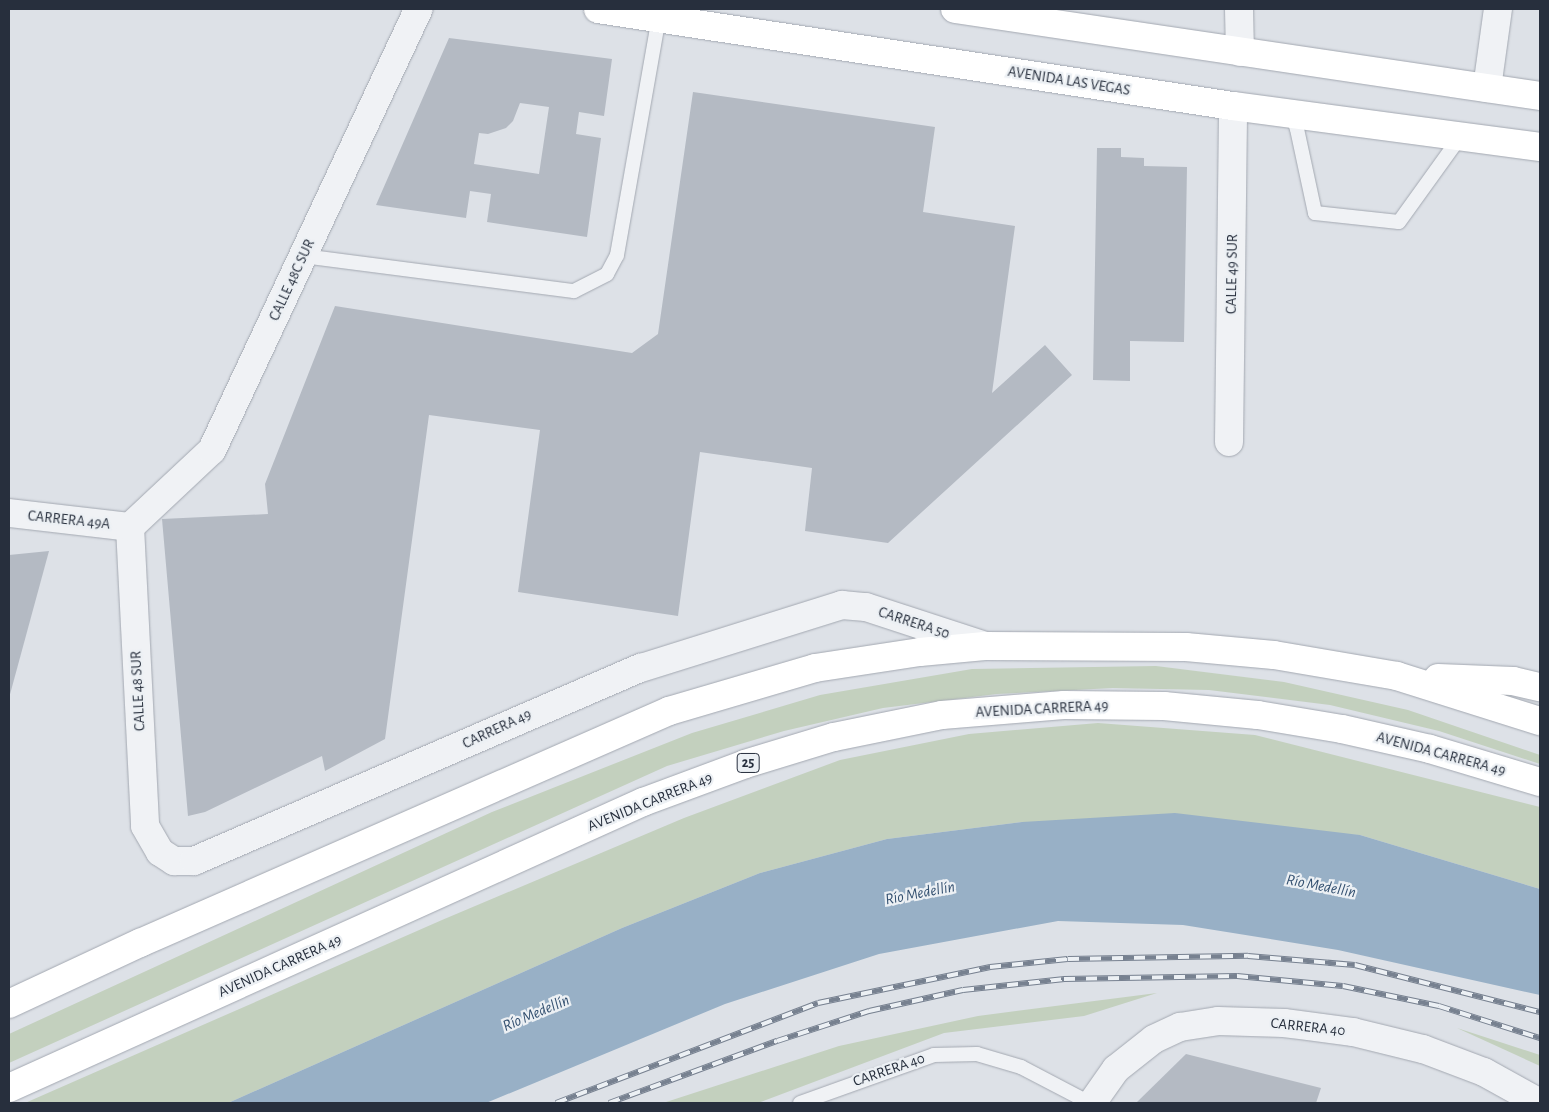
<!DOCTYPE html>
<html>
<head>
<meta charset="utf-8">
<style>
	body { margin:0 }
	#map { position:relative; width:1549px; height:1112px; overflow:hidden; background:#dde1e7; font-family:"Alegreya Sans",sans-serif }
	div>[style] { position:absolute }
	.green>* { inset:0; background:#c3d0be }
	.water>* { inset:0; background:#98b0c6 }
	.building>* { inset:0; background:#b4bac3 }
	.roads { filter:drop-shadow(0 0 1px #a3a8b1) drop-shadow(0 0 1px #a3a8b1) }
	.lane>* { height:14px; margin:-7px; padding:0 7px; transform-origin:7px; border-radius:7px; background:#f0f2f5 }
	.street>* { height:28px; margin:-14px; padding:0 14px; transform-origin:14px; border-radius:14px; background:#f0f2f5 }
	.primary>* { height:28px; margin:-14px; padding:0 14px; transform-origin:14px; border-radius:14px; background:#fff }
	.highway>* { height:28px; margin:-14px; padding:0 14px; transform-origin:14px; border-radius:14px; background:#fff }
	.rail>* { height:5.5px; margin-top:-2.75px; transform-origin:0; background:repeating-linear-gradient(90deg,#ecf0f4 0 11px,#778190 0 22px); box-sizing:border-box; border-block:1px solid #778190 }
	span { translate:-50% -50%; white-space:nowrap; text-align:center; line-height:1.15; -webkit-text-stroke:4.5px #ecf0f4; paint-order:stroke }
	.shield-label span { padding:1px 4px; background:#ecf0f4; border:1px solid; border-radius:4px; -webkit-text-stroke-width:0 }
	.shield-label { font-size:14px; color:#272f3d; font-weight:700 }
	.street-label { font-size:15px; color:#272f3d }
	.water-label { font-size:16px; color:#324f6f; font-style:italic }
	.frame { position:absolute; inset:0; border:10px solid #272f3d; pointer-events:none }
</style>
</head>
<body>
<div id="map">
	<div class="green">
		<i style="clip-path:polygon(1156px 666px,1284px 682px,1408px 710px,1540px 755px,1540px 764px,1439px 731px,1330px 705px,1209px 690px,1113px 688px,997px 694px,883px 708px,784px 731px,667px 766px,9px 1063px,9px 1034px,492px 812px,692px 733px,820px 695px,972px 669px)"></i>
		<i style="clip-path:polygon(1098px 723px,1255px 735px,1540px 807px,1540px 889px,1360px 835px,1022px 822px,887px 839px,760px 873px,622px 928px,228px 1103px,25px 1103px,442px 920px,684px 818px,840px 760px,969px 734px)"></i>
		<i style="clip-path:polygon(1157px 993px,1084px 1016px,944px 1033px,758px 1103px,663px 1103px,839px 1046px,978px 1016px)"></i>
		<i style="clip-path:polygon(1457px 1028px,1540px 1055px,1540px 1066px)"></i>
	</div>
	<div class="water">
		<i style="clip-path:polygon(1175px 813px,1360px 835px,1540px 889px,1540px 995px,1338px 950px,1183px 925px,1058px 921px,879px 954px,725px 1004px,486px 1103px,228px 1103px,622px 928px,760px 873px,887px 839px,1022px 822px)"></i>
	</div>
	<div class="building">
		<i style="clip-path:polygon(evenodd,449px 38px,612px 59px,604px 116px,579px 112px,576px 134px,601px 138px,587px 237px,487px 222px,491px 194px,470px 191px,466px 218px,376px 205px,449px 38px,520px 103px,549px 107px,539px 174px,474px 164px,479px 133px,488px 134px,506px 128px,513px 121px,520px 103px)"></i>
		<i style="clip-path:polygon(693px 92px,935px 127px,923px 212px,1015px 226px,992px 393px,1045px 345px,1072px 375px,888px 543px,805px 531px,812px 468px,700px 452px,678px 616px,518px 592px,540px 430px,429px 415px,385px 739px,325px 771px,322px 756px,205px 812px,188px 816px,162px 519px,268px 514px,265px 484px,335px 306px,632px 353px,658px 334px)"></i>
		<i style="clip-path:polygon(1097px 148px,1121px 148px,1121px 157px,1144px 158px,1144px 166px,1187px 167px,1184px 342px,1130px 341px,1130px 381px,1093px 380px)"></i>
		<i style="clip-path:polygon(49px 551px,9px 698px,9px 555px)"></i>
		<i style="clip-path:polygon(1186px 1054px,1321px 1088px,1316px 1103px,1136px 1103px)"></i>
	</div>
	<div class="roads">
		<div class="lane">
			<i style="left:1291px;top:113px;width:17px;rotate:69deg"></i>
			<i style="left:1297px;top:129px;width:86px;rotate:77.9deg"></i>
			<i style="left:1315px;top:213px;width:84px;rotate:6.1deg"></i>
			<i style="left:1399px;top:222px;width:105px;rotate:-54.3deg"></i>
			<i style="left:303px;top:256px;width:273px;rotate:7.4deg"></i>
			<i style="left:574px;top:291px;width:37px;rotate:-27deg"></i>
			<i style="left:607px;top:274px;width:21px;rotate:-62deg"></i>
			<i style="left:617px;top:255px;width:241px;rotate:-80deg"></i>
			<i style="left:800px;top:1103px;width:142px;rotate:-19.7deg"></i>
			<i style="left:934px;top:1055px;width:43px;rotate:-1.3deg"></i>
			<i style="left:977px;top:1054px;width:46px;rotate:16.5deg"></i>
			<i style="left:1021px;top:1067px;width:78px;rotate:27.6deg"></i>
		</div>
		<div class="street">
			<i style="left:1239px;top:9px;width:43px;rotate:88.7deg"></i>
			<i style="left:1487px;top:88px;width:80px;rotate:-82.1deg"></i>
			<i style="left:1229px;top:442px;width:336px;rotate:-89.3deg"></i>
			<i style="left:9px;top:513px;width:122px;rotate:6.6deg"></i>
			<i style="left:130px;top:527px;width:299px;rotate:87.1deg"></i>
			<i style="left:145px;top:826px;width:30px;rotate:60deg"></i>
			<i style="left:160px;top:852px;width:17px;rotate:33deg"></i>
			<i style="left:174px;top:861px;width:20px"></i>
			<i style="left:194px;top:861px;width:487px;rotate:-23.4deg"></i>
			<i style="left:641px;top:668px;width:211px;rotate:-17.4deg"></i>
			<i style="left:842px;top:605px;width:24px;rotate:5deg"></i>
			<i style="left:866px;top:607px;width:125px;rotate:18.1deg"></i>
			<i style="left:130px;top:527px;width:112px;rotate:-43.2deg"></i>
			<i style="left:212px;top:450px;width:487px;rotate:-64.9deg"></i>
			<i style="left:1092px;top:1103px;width:42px;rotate:-54.8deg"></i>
			<i style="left:1116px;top:1069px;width:48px;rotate:-38.3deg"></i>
			<i style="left:1154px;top:1039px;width:29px;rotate:-25deg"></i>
			<i style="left:1180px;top:1027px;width:38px;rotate:-9deg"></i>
			<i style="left:1218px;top:1021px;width:66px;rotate:1.7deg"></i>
			<i style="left:1284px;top:1023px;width:70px;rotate:7.4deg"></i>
			<i style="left:1353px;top:1032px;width:72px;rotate:13.7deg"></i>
			<i style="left:1423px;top:1049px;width:65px;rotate:20.7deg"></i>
			<i style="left:1484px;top:1072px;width:64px;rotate:29deg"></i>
		</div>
		<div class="primary">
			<i style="left:598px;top:9px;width:642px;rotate:8.69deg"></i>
			<i style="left:1233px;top:106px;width:310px;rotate:7.6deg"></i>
			<i style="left:955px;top:9px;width:591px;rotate:8.46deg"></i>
		</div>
		<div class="highway">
			<i style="left:1438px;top:678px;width:75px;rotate:2.3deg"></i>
			<i style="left:1513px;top:681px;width:28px;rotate:13deg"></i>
			<i style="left:9px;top:1004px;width:145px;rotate:-25deg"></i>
			<i style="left:140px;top:943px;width:578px;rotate:-23.68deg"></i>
			<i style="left:669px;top:711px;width:152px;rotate:-16.4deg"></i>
			<i style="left:815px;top:668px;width:106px;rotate:-8.7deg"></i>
			<i style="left:920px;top:652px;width:65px;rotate:-5.3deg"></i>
			<i style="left:985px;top:646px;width:201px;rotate:0.3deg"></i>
			<i style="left:1186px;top:647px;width:88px;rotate:5.2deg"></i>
			<i style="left:1274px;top:655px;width:125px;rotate:9.7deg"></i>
			<i style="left:1397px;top:676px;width:150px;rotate:17.5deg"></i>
			<i style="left:9px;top:1088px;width:696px;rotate:-24.28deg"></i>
			<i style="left:643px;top:802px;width:109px;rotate:-20.4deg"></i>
			<i style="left:745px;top:764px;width:93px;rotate:-16.9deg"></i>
			<i style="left:834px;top:737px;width:110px;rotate:-11.5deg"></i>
			<i style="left:942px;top:715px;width:122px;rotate:-4.7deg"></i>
			<i style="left:1064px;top:705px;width:100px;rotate:0.6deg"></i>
			<i style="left:1164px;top:706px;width:94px;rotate:5.5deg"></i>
			<i style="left:1258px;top:715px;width:85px;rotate:9.5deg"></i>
			<i style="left:1342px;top:729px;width:90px;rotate:12.8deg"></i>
			<i style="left:1430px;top:749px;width:115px;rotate:16.7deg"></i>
		</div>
	</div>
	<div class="rail">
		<i style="left:556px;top:1103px;width:280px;rotate:-20.9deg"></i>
		<i style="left:818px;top:1003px;width:176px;rotate:-11.8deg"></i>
		<i style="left:990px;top:967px;width:78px;rotate:-5.9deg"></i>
		<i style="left:1068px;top:959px;width:180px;rotate:-1deg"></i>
		<i style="left:1248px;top:956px;width:107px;rotate:4.8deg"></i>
		<i style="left:1355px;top:965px;width:191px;rotate:14.3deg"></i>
		<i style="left:609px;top:1103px;width:179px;rotate:-20.3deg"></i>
		<i style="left:777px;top:1041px;width:97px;rotate:-18.1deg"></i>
		<i style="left:869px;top:1011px;width:96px;rotate:-12.6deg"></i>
		<i style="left:963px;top:990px;width:102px;rotate:-6.2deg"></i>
		<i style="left:1064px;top:979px;width:173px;rotate:-1deg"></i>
		<i style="left:1237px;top:976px;width:106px;rotate:5.4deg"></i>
		<i style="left:1343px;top:986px;width:98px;rotate:11.8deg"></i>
		<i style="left:1439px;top:1006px;width:106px;rotate:17.6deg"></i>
	</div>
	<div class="shield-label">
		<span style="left:748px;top:763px">25</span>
	</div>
	<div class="street-label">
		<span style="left:1069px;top:81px;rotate:9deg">AVENIDA LAS VEGAS</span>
		<span style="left:1232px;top:274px;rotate:-89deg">CALLE 49 SUR</span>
		<span style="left:292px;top:280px;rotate:-65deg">CALLE 48C SUR</span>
		<span style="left:69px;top:520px;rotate:6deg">CARRERA 49A</span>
		<span style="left:914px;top:623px;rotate:18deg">CARRERA 50</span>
		<span style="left:138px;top:691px;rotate:-93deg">CALLE 48 SUR</span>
		<span style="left:1042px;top:709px;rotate:-3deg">AVENIDA CARRERA 49</span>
		<span style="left:497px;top:729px;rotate:-25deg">CARRERA 49</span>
		<span style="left:1441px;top:754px;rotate:15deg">AVENIDA CARRERA 49</span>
		<span style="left:650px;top:802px;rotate:-22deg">AVENIDA CARRERA 49</span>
		<span style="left:280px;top:966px;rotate:-24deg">AVENIDA CARRERA 49</span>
		<span style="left:1308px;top:1027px;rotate:6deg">CARRERA 40</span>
		<span style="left:889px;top:1070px;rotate:-19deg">CARRERA 40</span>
	</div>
	<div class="water-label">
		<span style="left:1321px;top:886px;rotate:11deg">Río Medellín</span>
		<span style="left:920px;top:893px;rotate:-11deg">Río Medellín</span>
		<span style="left:536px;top:1013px;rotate:-23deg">Río Medellín</span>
	</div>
	<div class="frame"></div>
</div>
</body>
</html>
